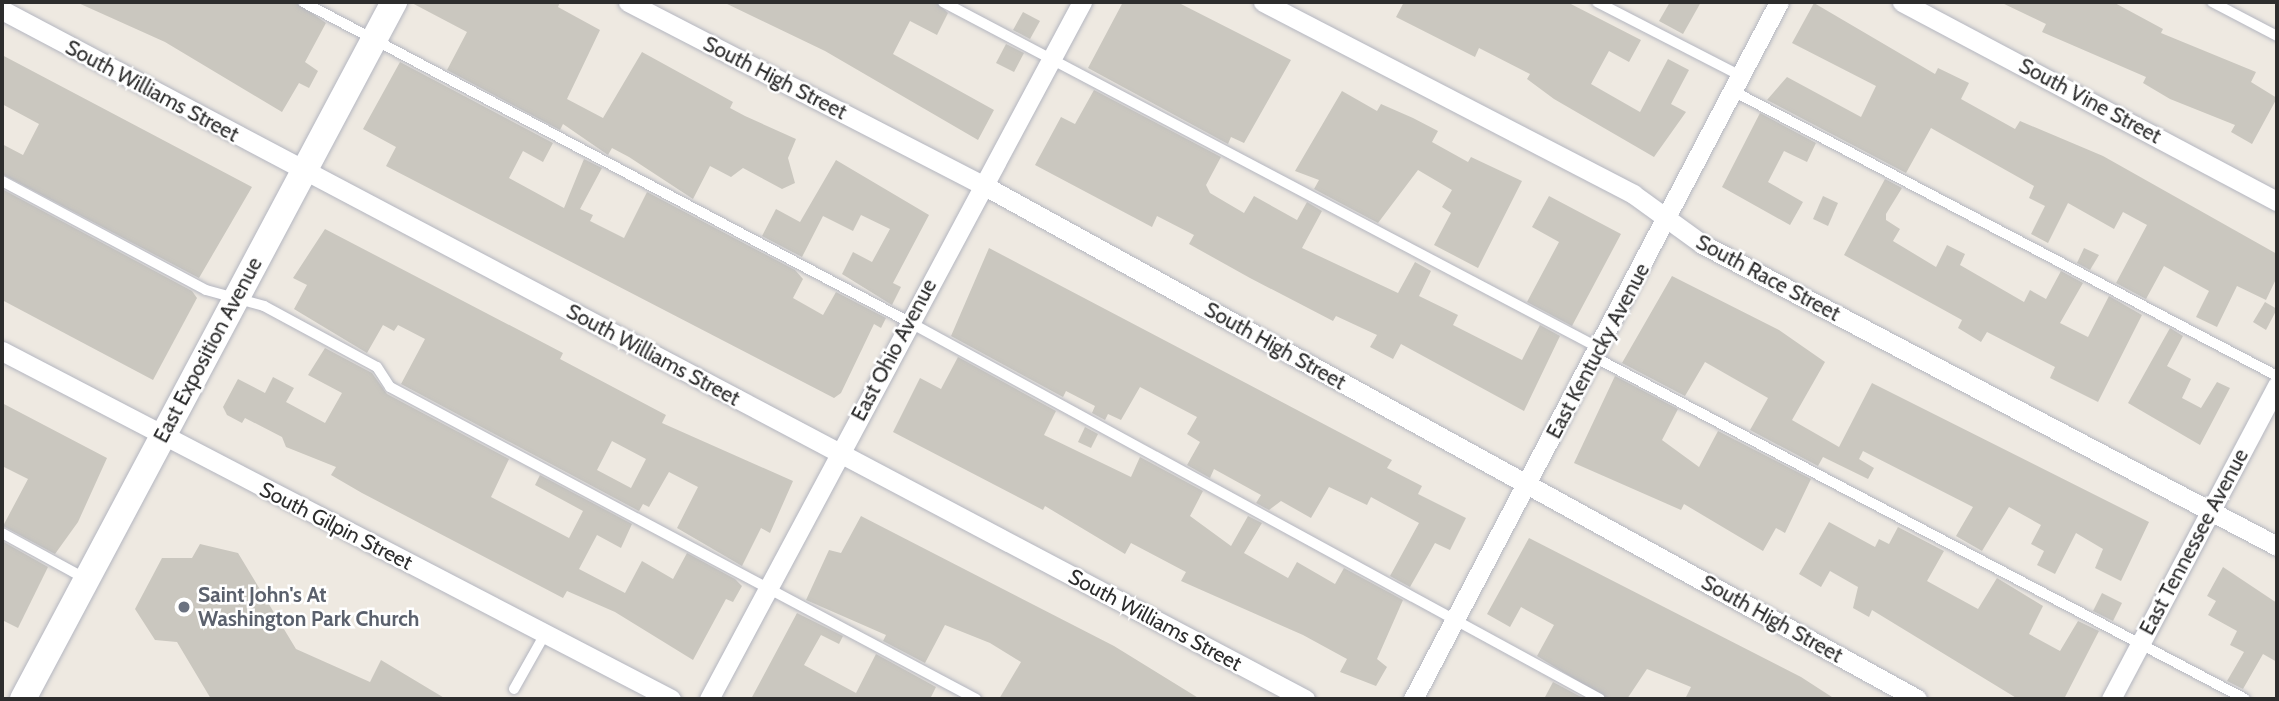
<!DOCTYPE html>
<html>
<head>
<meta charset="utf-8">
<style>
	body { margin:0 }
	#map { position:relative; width:2279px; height:701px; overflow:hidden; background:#eee9e1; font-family:Cabin,sans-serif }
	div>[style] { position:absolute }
	.building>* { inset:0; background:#cac7bf }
	.roads { filter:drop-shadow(0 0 2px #b4b6c0) drop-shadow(0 0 2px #b4b6c0) }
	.lane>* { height:10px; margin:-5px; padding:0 5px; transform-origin:5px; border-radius:5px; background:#fff }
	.street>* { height:19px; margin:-9.5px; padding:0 9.5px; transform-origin:9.5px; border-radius:9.5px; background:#fff }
	.secondary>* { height:26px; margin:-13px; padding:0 13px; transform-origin:13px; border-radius:13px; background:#fff }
	.dots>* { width:19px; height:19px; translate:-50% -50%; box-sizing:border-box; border:4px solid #fff; border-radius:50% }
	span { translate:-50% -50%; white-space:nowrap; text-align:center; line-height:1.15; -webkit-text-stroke:5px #fff; paint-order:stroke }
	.street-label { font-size:21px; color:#2d2d2d }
	.worship-label { font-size:21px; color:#5b616d; font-weight:700 }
	.left { translate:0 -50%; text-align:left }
	.frame { position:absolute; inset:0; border:4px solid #2d2d2d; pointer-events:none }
</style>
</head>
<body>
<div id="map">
	<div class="building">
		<i style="clip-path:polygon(76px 2px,296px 2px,326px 23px,305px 62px,318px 71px,309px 88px,299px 83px,282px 112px,165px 42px)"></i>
		<i style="clip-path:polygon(410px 2px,560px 2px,558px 7px,600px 30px,567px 99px,603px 118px,642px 52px,733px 102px,730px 108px,745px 116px,796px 139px,788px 158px,795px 183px,782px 189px,743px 168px,731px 177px,710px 166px,693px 199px,629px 157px,612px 148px,608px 155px,563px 124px,560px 130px,447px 70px,467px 32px)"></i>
		<i style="clip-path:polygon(723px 2px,936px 2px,948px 13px,937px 35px,910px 21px,893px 54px,994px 110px,978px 140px,825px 51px)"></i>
		<i style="clip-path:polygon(1123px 2px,1177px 2px,1291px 60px,1244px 143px,1231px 137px,1228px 144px,1088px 68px)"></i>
		<i style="clip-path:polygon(1404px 2px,1567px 2px,1641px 40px,1629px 62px,1609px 51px,1591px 84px,1640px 112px,1668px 59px,1689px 70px,1671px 104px,1686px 112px,1654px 157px,1554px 99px,1527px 79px,1530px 74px,1479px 48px,1475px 57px,1396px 17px)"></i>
		<i style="clip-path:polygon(1670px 2px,1701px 2px,1683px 34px,1659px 21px)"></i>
		<i style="clip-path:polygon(2000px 2px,2113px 2px,2163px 29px,2161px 33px,2256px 72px,2251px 82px,2277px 98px,2252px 144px,2231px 132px,2235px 125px,2170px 99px,2143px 83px,2146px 77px,2042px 32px,2046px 24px)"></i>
		<i style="clip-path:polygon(1814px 3px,1935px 74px,1938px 68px,1969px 83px,1961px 99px,2015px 129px,2020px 121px,2103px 156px,2277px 254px,2277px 277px,2266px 300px,2237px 286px,2217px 327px,2196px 317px,2209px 291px,2164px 266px,2146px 299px,2116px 283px,2147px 225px,2123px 212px,2114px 229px,2068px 203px,2048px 243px,2031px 234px,2045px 206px,2029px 198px,2034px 186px,1931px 128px,1906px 173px,1767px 100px,1787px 77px,1861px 117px,1876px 86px,1792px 43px)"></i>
		<i style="clip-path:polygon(1023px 12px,1040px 21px,1030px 39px,1013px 30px)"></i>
		<i style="clip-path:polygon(1006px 44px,1024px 53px,1014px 72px,996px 63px)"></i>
		<i style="clip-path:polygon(2px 55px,252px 187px,199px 278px,2px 174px,2px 144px,23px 155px,39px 124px,2px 104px)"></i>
		<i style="clip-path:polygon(400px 62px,553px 143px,543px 162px,523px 151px,509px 178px,564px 208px,584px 159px,602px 168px,580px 209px,593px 215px,590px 221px,624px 238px,647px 192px,795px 270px,803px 279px,793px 298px,823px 315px,836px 292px,886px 318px,881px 328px,874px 324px,841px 393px,834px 398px,386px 166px,396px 147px,363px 129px)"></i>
		<i style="clip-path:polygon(1094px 90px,1221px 157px,1206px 185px,1210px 193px,1244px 213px,1254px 196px,1297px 220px,1307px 202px,1322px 211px,1302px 248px,1398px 293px,1415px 262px,1431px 271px,1419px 296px,1458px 315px,1453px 325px,1522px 360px,1540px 325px,1560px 336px,1524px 411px,1401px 344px,1393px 359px,1370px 347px,1377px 335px,1336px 316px,1333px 321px,1250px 278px,1189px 244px,1194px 235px,1157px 216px,1152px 227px,1035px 165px,1061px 117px,1075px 124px)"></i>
		<i style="clip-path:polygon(1342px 91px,1377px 111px,1381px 104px,1413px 118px,1438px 131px,1432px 142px,1468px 162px,1471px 157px,1522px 181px,1478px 268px,1434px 245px,1451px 213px,1442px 207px,1452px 190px,1418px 170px,1378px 223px,1314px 189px,1319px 180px,1295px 171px)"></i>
		<i style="clip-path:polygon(1760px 113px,1816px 143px,1807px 162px,1784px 151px,1768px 182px,1803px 202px,1790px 225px,1722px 187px)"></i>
		<i style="clip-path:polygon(836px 160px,929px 215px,893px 283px,901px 287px,892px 305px,842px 274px,853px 252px,872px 262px,890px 229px,861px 215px,853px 231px,823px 216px,802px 257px,762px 236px,776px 209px,800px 222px)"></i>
		<i style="clip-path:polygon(1885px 179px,1902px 188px,1886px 214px,1886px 220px,1900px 229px,1893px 241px,1936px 267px,1947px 245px,1965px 254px,1960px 265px,2024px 302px,2030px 290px,2046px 299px,2061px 271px,2083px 283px,2060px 323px,2088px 337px,2109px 296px,2142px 315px,2098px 402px,2050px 378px,2055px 367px,1987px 332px,1981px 342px,1958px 328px,1962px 320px,1844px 255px)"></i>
		<i style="clip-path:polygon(2px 189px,192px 291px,197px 298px,153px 380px,2px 300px)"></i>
		<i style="clip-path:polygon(1549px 196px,1621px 234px,1572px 326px,1527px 302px,1559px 242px,1532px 227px)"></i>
		<i style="clip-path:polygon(1823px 196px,1838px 203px,1828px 226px,1813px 219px)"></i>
		<i style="clip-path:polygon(evenodd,325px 229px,563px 353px,560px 359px,666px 415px,662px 423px,793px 481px,770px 533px,761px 528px,742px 566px,677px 528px,698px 487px,669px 472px,649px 507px,643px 504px,639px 511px,401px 384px,425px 339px,398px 325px,394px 331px,383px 325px,367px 353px,294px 309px,307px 285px,293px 278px,325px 229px,612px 441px,646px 459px,631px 488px,597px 470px,612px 441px)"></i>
		<i style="clip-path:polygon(989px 248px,1392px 460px,1387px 468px,1422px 486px,1418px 494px,1466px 518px,1450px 550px,1435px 543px,1410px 587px,1390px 576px,1419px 523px,1371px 497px,1367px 505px,1329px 487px,1311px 518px,1281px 501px,1269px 510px,1256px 503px,1261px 495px,1214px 469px,1210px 478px,1187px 465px,1200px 442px,1187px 434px,1197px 417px,1140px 387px,1121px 420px,1108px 414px,1105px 420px,1092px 413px,1095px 406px,1066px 391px,1063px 397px,951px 336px)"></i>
		<i style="clip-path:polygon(2084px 248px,2099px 255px,2090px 270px,2077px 263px)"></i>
		<i style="clip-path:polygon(1672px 276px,1779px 330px,1825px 362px,1792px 420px,1839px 447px,1872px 383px,2149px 522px,2121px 581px,2095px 568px,2103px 549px,2076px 533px,2055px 574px,2037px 565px,2044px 551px,2031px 544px,2041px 525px,2009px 507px,1982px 551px,1956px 536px,1973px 507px,1863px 451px,1859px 459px,1874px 468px,1868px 479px,1823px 457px,1818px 466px,1750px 430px,1768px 398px,1705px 362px,1685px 396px,1622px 363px)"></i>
		<i style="clip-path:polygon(2265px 302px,2277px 309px,2266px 330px,2253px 322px)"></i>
		<i style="clip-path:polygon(2170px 328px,2183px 336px,2167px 366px,2191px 379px,2182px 398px,2201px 408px,2217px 382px,2230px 388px,2200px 445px,2128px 403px)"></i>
		<i style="clip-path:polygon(325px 348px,372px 373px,387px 394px,509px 459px,491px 497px,569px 538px,583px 511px,535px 485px,540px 475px,632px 524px,621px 548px,597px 535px,579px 569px,625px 593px,642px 561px,673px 579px,687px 553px,735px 579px,742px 586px,733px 602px,726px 599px,693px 660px,615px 612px,567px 591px,563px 598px,362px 493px,331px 475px,336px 467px,286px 447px,282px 437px,245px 418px,242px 423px,227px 415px,223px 407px,238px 379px,265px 393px,273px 377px,294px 388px,286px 402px,325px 423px,342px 393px,308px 375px)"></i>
		<i style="clip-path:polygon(958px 357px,1056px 411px,1044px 435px,1131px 477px,1140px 457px,1203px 491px,1190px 516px,1231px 546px,1248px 516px,1262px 523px,1244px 553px,1288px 578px,1297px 562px,1335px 584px,1344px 568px,1403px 600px,1377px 659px,1387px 667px,1376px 686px,1340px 672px,1347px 659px,1303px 635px,1181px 581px,1186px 572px,1131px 543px,1125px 554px,1045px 506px,1043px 510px,893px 432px,920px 378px,941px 389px)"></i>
		<i style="clip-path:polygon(1615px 376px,1678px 409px,1662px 440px,1699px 467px,1718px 431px,1811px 479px,1785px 533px,1776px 528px,1763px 551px,1684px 504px,1681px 510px,1574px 463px)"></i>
		<i style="clip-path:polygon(2px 403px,107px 458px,78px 522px,55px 554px,3px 526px,28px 479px,2px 466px)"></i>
		<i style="clip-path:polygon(1085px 427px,1098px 434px,1091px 448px,1078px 442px)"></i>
		<i style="clip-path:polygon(861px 516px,1114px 646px,1200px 699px,999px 699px,1021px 662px,990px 643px,945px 625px,925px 663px,883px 641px,886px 635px,806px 600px,829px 550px,841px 553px)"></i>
		<i style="clip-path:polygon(1829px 522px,1875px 547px,1879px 539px,1889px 544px,1898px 527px,1944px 551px,1927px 581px,1978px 609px,1997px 578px,2043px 606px,2029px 634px,2060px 651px,2078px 621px,2099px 631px,2064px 699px,2018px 699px,1872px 610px,1869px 617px,1853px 608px,1858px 587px,1830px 571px,1821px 587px,1799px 574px)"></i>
		<i style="clip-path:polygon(1529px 538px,1801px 677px,1835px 699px,1685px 699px,1691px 687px,1647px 669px,1627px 699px,1607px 699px,1537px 656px,1554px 625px,1521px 607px,1510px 627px,1487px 614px)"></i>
		<i style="clip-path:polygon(2px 541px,48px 567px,18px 628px,2px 620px)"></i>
		<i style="clip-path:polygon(200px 544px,238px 553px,296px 649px,370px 682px,381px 660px,446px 699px,211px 699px,177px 642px,155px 640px,135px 609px,162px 558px,192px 558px)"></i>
		<i style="clip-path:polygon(2223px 567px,2277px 603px,2277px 662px,2263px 654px,2243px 689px,2227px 681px,2244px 652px,2230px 645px,2237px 631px,2208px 615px,2216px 601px,2207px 596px)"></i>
		<i style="clip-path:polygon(2102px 593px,2122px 603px,2113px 621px,2093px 611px)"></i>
		<i style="clip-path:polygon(797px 613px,843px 636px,839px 644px,821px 635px,804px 665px,856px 693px,876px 654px,936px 687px,930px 699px,751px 699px)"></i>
		<i style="clip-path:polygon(1553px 682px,1585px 699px,1544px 699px)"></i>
	</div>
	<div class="roads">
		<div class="lane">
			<i style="left:303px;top:2px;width:685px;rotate:27.84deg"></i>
			<i style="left:909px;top:322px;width:787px;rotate:28.62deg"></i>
			<i style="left:943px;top:2px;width:742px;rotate:27.81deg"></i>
			<i style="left:1597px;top:2px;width:162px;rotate:27.2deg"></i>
			<i style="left:2212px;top:2px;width:73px;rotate:27.6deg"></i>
			<i style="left:1733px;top:91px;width:614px;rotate:27.65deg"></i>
			<i style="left:2px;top:181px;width:231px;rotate:28.1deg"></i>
			<i style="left:206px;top:290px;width:60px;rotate:15.4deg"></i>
			<i style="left:264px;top:306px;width:128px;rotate:28.4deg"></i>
			<i style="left:377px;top:367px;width:24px;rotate:57deg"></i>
			<i style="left:390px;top:387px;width:664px;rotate:28.03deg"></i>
			<i style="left:1594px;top:357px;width:735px;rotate:27.71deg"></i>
			<i style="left:2px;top:533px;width:96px;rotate:28.7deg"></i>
			<i style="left:514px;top:689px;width:63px;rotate:-60.6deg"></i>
		</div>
		<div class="street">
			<i style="left:628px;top:2px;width:399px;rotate:27.3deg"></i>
			<i style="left:983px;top:185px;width:1066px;rotate:28.82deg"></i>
			<i style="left:1263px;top:2px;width:417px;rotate:27.4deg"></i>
			<i style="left:1633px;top:194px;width:85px;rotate:35.9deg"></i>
			<i style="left:1702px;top:244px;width:649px;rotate:27.71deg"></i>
			<i style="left:1902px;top:2px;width:425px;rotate:28deg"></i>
			<i style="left:2px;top:10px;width:1474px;rotate:27.87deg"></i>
			<i style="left:2px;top:351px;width:754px;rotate:27.48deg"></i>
			<i style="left:709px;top:699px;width:791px;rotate:-61.85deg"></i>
			<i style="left:1413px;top:699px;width:787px;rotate:-62.3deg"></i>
			<i style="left:2111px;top:699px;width:355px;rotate:-62.1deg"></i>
		</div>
		<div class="secondary">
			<i style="left:23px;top:699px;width:790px;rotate:-61.97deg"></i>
		</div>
	</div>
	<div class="dots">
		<i style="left:184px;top:607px;background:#6b7280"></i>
	</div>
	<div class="street-label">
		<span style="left:775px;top:78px;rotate:27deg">South High Street</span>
		<span style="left:152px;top:91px;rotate:28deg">South Williams Street</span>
		<span style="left:2090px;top:101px;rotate:28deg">South Vine Street</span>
		<span style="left:1768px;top:278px;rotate:28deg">South Race Street</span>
		<span style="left:1275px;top:346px;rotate:29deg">South High Street</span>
		<span style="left:208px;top:350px;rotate:-62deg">East Exposition Avenue</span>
		<span style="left:894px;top:350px;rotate:-62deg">East Ohio Avenue</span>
		<span style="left:1598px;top:351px;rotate:-62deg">East Kentucky Avenue</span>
		<span style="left:653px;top:355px;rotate:28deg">South Williams Street</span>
		<span style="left:336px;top:526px;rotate:27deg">South Gilpin Street</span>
		<span style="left:2194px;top:542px;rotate:-62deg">East Tennessee Avenue</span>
		<span style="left:1772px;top:619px;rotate:29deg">South High Street</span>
		<span style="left:1155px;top:620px;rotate:28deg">South Williams Street</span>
	</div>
	<div class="worship-label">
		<span class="left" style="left:198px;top:607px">Saint John's At<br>Washington Park Church</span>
	</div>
	<div class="frame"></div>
</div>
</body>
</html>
